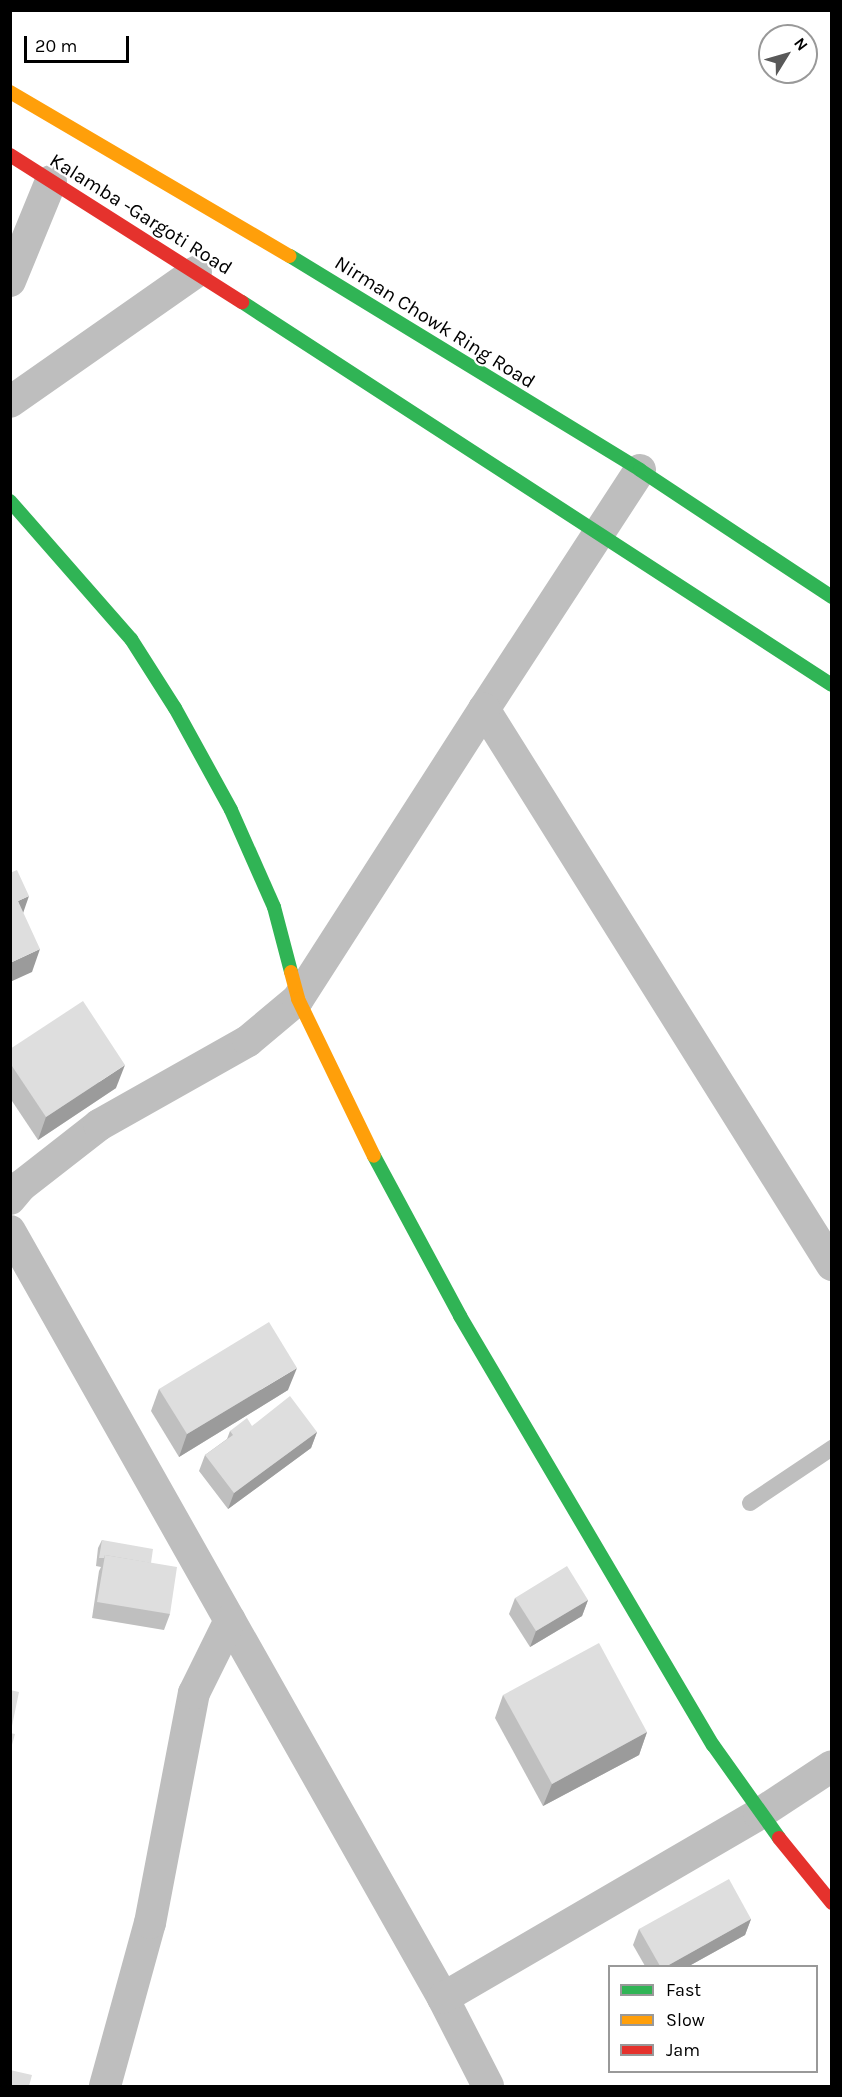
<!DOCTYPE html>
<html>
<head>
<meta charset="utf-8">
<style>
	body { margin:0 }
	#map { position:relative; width:842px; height:2097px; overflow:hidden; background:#fff; font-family:Karla,sans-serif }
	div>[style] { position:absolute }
	.lane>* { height:16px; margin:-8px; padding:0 8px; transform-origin:8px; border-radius:8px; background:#bebebe }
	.street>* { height:32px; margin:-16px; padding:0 16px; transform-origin:16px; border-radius:16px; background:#bebebe }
	.fast>* { height:14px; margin:-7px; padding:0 7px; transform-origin:7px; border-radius:7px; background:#30b455 }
	.slow>* { height:14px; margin:-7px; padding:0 7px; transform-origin:7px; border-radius:7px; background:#ff9f0a }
	.jam>* { height:14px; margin:-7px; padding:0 7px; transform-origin:7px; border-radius:7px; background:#e5322d }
	.wall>* { inset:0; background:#bfbfbf }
	.shaded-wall>* { inset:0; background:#9b9b9b }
	.building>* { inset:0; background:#dedede }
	span { translate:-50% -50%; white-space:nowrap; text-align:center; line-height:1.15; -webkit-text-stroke:4.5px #fff; paint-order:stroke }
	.street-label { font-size:20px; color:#000 }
	.frame { position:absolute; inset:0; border:12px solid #000; pointer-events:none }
	.legend { position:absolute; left:608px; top:1965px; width:210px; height:108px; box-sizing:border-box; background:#fff; border:2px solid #999; margin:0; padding:8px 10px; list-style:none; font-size:18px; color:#000 }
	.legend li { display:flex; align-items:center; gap:12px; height:30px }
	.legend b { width:30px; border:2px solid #999 }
	.north { position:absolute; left:758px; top:24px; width:60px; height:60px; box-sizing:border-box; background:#fff; border:2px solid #999; border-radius:50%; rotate:53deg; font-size:16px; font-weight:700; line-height:24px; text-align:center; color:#000 }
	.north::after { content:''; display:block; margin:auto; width:21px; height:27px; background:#595959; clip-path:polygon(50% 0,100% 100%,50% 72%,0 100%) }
	.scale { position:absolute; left:24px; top:36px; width:105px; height:27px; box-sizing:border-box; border:3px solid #000; border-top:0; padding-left:8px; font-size:18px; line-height:21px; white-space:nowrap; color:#000; -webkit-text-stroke:4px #fff; paint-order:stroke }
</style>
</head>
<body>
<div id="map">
	<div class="lane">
		<i style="left:750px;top:1503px;width:99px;rotate:-33.9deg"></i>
	</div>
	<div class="street">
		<i style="left:10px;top:281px;width:108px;rotate:-67.7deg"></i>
		<i style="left:10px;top:402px;width:227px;rotate:-35deg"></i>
		<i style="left:640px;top:470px;width:285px;rotate:123.1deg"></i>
		<i style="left:484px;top:709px;width:656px;rotate:57.96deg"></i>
		<i style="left:10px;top:1199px;width:17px;rotate:-50deg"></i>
		<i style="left:21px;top:1186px;width:99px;rotate:-38deg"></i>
		<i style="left:99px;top:1125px;width:171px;rotate:-29.4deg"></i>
		<i style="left:248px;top:1041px;width:65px;rotate:-40deg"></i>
		<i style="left:298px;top:999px;width:345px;rotate:-57.3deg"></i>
		<i style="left:10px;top:1231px;width:881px;rotate:60.55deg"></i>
		<i style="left:443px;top:1998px;width:99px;rotate:62.9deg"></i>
		<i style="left:443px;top:1998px;width:366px;rotate:-30.2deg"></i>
		<i style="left:759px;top:1814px;width:87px;rotate:-33.3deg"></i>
		<i style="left:105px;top:2086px;width:169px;rotate:-74.6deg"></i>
		<i style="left:150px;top:1923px;width:234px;rotate:-79.2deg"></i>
		<i style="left:194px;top:1693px;width:81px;rotate:-63.7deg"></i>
	</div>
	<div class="fast">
		<i style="left:290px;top:256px;width:410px;rotate:31.4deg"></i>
		<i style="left:640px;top:470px;width:230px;rotate:33.5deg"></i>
		<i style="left:242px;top:302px;width:703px;rotate:32.99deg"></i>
		<i style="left:10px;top:501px;width:184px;rotate:48.8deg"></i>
		<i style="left:131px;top:639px;width:82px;rotate:57.5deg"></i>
		<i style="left:175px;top:708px;width:116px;rotate:61.2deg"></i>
		<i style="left:231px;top:810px;width:106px;rotate:66.1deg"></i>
		<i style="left:274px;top:907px;width:67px;rotate:75.3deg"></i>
		<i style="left:374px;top:1156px;width:182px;rotate:61.7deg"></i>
		<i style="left:460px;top:1316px;width:498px;rotate:59.5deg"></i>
		<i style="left:713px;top:1745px;width:114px;rotate:54.6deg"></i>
	</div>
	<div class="slow">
		<i style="left:10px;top:92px;width:324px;rotate:30.4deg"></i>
		<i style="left:291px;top:972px;width:28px;rotate:75deg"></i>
		<i style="left:298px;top:999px;width:174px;rotate:64.2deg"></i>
	</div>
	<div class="jam">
		<i style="left:10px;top:155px;width:275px;rotate:32.4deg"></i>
		<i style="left:779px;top:1838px;width:84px;rotate:50.8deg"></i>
	</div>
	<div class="wall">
		<i style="clip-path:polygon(10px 1049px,116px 1088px,38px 1140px,10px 1098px)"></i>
		<i style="clip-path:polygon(159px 1389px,288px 1390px,179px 1457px,151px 1411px)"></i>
		<i style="clip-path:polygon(252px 1426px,317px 1432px,311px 1448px,228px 1509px,199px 1471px,205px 1455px,227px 1439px,230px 1431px)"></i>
		<i style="clip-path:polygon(102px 1540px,151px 1563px,170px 1614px,164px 1630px,92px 1618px,99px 1571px,101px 1567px,96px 1566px,98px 1548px)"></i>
		<i style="clip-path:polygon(515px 1598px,588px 1600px,582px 1616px,530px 1647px,509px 1614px)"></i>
		<i style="clip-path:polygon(503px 1695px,647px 1732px,639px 1755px,543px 1806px,495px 1718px)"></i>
		<i style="clip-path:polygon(751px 1919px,745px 1935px,689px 1966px,645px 1966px,633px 1945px,639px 1929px)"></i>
	</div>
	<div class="shaded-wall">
		<i style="clip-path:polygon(29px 896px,21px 919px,18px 901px)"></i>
		<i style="clip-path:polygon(40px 949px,32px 972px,10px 982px,10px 963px)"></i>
		<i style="clip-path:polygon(125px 1065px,116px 1088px,38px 1140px,46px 1117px)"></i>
		<i style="clip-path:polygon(297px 1368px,288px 1390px,179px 1457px,187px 1434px)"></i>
		<i style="clip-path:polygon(317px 1432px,311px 1448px,228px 1509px,234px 1493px)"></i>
		<i style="clip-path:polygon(588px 1600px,582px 1616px,530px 1647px,536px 1631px)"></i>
		<i style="clip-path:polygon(647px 1732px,639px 1755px,543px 1806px,552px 1784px)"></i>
		<i style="clip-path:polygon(751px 1919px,745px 1935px,689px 1966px,667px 1966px)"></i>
	</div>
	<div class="building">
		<i style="clip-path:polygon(17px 870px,29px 896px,18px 901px,40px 949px,10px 963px,10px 873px)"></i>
		<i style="clip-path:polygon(83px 1001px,125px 1065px,46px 1117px,10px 1063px,10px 1049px)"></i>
		<i style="clip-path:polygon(269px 1322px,297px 1368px,187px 1434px,159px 1389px)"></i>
		<i style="clip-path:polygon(290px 1396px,317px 1432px,234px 1493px,205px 1455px,233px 1435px,230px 1431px,247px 1418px,252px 1426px)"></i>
		<i style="clip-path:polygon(102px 1540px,153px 1549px,151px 1563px,105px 1555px,104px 1558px,99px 1558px)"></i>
		<i style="clip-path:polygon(105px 1555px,177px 1567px,170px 1614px,97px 1602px)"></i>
		<i style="clip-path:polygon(567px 1566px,588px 1600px,536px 1631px,515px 1598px)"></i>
		<i style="clip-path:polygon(599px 1643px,647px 1732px,552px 1784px,503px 1695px)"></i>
		<i style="clip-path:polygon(10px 1690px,19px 1692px,12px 1726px,10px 1725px)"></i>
		<i style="clip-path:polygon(10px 1733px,15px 1734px,10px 1752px)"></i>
		<i style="clip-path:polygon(729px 1879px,751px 1919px,667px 1966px,660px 1966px,639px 1929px)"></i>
		<i style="clip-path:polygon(10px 2070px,32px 2075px,29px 2086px,10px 2086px)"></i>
	</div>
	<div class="street-label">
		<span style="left:141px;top:214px;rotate:32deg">Kalamba -Gargoti Road</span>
		<span style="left:435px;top:322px;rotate:32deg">Nirman Chowk Ring Road</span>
	</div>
	<div class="frame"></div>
	<ul class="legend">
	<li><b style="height:8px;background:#30b455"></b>Fast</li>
	<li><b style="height:8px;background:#ff9f0a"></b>Slow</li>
	<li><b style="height:8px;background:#e5322d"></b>Jam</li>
	</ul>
	<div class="north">N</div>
	<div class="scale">20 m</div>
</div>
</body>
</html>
